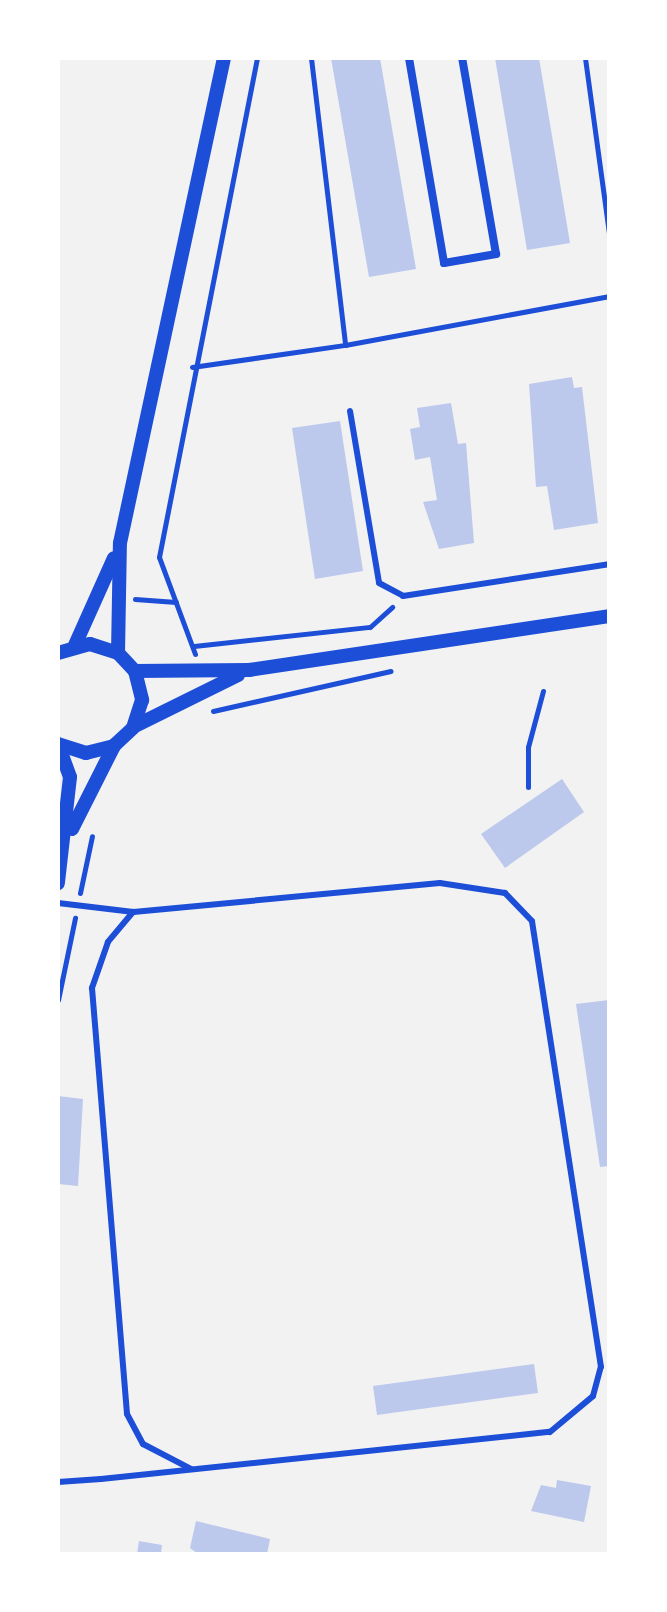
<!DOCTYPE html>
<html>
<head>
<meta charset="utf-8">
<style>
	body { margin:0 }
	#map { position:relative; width:667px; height:1612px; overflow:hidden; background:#f2f2f2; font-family:"Fira Sans Condensed",sans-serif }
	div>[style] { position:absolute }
	.building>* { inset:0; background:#bdc9ec }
	.path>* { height:5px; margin:-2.5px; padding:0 2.5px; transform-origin:2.5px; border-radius:2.5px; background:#1d4ed8 }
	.service>* { height:6px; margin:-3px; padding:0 3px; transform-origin:3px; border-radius:3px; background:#1d4ed8 }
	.minor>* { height:8px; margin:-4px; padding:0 4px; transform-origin:4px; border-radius:4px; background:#1d4ed8 }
	.tertiary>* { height:14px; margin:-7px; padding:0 7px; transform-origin:7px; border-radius:7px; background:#1d4ed8 }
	span { translate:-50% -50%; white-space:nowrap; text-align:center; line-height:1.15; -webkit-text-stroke:8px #fff; paint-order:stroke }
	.frame { position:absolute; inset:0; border:60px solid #fff; pointer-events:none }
</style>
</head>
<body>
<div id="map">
	<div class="building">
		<i style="clip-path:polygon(331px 58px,380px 58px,416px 269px,369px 277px)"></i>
		<i style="clip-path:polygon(495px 58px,539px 58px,570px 243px,527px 250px)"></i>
		<i style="clip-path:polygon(572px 377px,574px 388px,582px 387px,598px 523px,554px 530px,547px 486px,536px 487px,529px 384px)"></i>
		<i style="clip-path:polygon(451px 403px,458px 444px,466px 443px,474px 543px,439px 549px,423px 502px,437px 500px,430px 457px,415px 460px,410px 429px,420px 427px,417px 408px)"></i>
		<i style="clip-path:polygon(340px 421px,363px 571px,315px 579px,292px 428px)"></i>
		<i style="clip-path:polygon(562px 779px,584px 812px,505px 868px,481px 834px)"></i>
		<i style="clip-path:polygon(609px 1000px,609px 1166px,600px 1167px,576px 1004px)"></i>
		<i style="clip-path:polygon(58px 1096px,83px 1099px,78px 1186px,58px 1184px)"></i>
		<i style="clip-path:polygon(534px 1364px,538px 1393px,377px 1415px,373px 1386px)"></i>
		<i style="clip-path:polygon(557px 1480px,591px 1486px,584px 1522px,531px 1511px,541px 1485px,556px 1488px)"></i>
		<i style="clip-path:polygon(196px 1521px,270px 1539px,267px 1554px,198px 1554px,190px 1548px)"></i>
		<i style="clip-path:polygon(139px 1541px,162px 1545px,161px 1554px,137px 1554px)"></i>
	</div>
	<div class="path">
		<i style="left:311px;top:58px;width:289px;rotate:83.2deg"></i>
		<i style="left:345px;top:345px;width:269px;rotate:-10.5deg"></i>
		<i style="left:585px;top:58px;width:178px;rotate:82.2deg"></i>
		<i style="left:192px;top:367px;width:155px;rotate:-8.2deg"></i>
		<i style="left:135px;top:599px;width:41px;rotate:4.2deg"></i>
		<i style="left:194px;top:646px;width:177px;rotate:-6.2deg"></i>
		<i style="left:370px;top:627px;width:30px;rotate:-42deg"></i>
		<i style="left:195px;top:654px;width:103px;rotate:-110.4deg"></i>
		<i style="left:159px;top:557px;width:509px;rotate:-78.89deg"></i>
		<i style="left:213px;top:711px;width:182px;rotate:-12.7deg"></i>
		<i style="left:528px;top:787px;width:40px;rotate:-90deg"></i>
		<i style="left:528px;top:747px;width:58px;rotate:-75deg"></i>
		<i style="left:80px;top:893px;width:58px;rotate:-78.1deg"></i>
		<i style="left:58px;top:1000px;width:84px;rotate:-78.3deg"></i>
	</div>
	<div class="service">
		<i style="left:350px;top:411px;width:174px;rotate:80.4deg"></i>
		<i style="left:379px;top:583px;width:27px;rotate:28deg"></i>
		<i style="left:403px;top:596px;width:208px;rotate:-8.8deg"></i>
		<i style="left:58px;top:903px;width:76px;rotate:6.8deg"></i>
		<i style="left:58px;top:1482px;width:43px;rotate:-4deg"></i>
		<i style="left:101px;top:1479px;width:451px;rotate:-6deg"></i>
		<i style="left:550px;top:1432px;width:56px;rotate:-39.9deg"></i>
		<i style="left:593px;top:1396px;width:30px;rotate:-75deg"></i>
		<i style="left:601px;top:1367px;width:451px;rotate:-98.8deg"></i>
		<i style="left:532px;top:921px;width:39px;rotate:-134deg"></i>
		<i style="left:505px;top:893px;width:66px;rotate:-171.3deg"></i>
		<i style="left:440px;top:883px;width:308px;rotate:174.6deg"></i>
		<i style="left:133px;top:912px;width:39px;rotate:130deg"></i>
		<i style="left:108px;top:942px;width:49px;rotate:109.2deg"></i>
		<i style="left:92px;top:988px;width:427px;rotate:85.3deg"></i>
		<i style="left:127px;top:1414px;width:34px;rotate:62deg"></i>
		<i style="left:143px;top:1444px;width:54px;rotate:27.5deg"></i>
	</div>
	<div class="minor">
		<i style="left:409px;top:58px;width:208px;rotate:80.3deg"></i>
		<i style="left:444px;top:263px;width:53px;rotate:-9.8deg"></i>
		<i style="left:496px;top:254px;width:199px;rotate:-99.8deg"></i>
	</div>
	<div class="tertiary">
		<i style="left:75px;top:645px;width:95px;rotate:-65.9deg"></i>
		<i style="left:58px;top:653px;width:33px;rotate:-16deg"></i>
		<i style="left:90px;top:644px;width:29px;rotate:18deg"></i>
		<i style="left:118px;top:653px;width:25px;rotate:47deg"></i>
		<i style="left:135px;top:671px;width:30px;rotate:76deg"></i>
		<i style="left:142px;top:700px;width:29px;rotate:108deg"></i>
		<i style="left:133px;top:728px;width:26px;rotate:137deg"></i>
		<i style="left:114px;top:746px;width:29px;rotate:166deg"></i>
		<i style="left:86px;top:753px;width:29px;rotate:-162deg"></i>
		<i style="left:118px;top:653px;width:110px;rotate:-89deg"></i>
		<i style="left:120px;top:543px;width:496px;rotate:-77.9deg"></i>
		<i style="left:135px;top:671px;width:114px;rotate:-0.5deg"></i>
		<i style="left:249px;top:670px;width:364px;rotate:-8.5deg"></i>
		<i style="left:135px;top:726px;width:115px;rotate:-26.3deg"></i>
		<i style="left:58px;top:744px;width:35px;rotate:70deg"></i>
		<i style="left:70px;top:777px;width:107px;rotate:96.5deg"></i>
		<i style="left:72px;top:829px;width:93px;rotate:-63.2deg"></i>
	</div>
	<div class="frame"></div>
</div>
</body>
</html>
